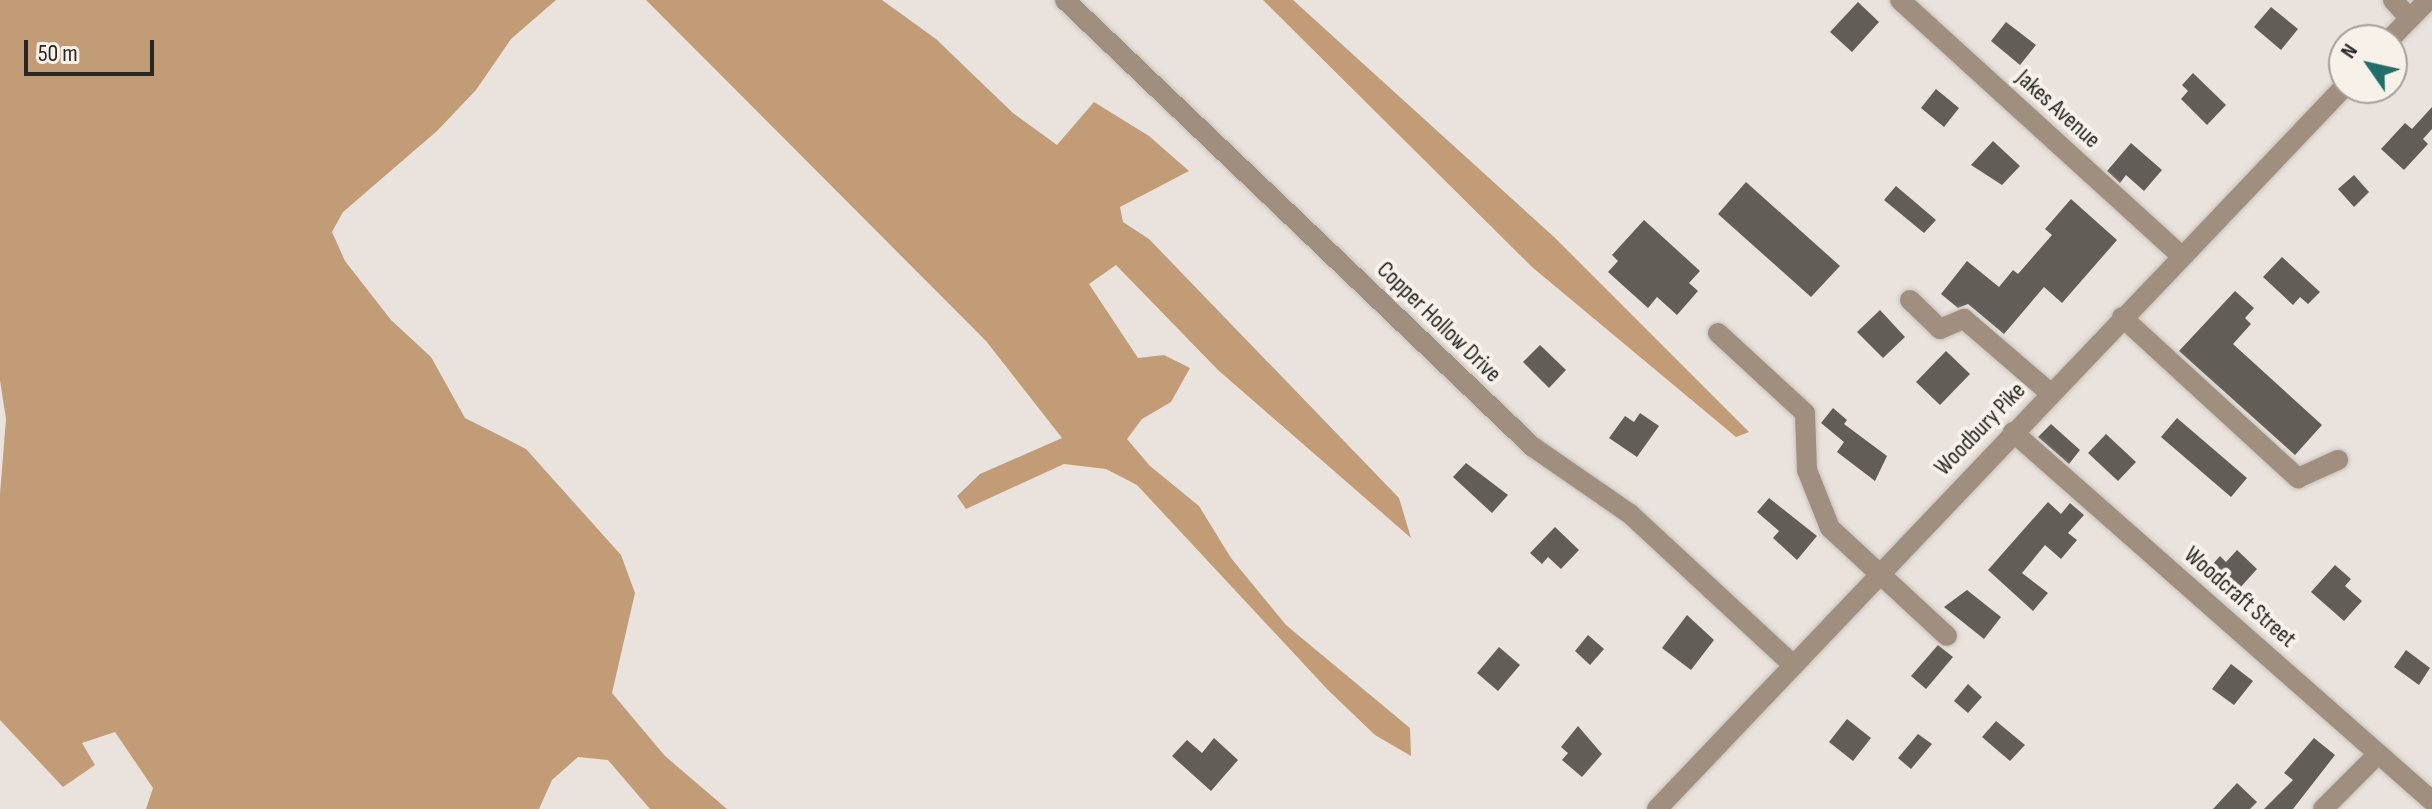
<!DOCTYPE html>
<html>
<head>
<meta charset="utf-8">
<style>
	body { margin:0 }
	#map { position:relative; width:2432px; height:809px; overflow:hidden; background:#eae3dd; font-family:"Sofia Sans Condensed",sans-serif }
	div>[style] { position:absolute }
	.forest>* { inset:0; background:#c19c77 }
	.building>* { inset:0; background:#625d57 }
	.roads { filter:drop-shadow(0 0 2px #c7c1bc) drop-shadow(0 0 2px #c7c1bc) }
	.minor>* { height:20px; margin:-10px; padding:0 10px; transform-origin:10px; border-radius:10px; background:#a08f7f }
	span { translate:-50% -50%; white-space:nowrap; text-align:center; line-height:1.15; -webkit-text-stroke:8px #f7f1ea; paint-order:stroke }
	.street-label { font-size:24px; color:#292724 }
	.north { position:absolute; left:2328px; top:24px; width:80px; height:80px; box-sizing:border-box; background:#f7f1ea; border:2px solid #a5a09b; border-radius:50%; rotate:304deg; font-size:22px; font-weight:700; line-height:32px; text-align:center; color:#292724 }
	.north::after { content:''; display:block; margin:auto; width:28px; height:36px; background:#236e69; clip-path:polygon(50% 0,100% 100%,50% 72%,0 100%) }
	.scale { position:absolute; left:24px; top:40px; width:130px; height:36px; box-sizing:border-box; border:4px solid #292724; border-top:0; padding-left:10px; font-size:24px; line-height:28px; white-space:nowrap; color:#292724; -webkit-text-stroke:6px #f7f1ea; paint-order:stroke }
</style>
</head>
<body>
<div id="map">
	<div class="forest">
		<i style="clip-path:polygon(0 0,556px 0,511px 39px,476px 90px,437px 131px,343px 212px,332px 232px,345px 261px,391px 320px,431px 357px,465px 418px,526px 449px,621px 555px,635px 593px,612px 693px,665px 756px,727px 809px,650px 809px,608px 760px,578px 757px,552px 780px,539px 809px,146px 809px,153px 788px,115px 732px,82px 743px,95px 765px,63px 787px,0 720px,0 494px,6px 419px,0 380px)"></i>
		<i style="clip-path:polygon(646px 0,882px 0,936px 39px,1013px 113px,1057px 145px,1094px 102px,1149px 136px,1189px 171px,1120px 207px,1123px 222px,1149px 239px,1399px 498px,1411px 538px,1218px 370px,1116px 265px,1089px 284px,1138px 358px,1164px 355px,1190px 368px,1171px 402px,1142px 419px,1127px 439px,1150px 466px,1199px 506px,1231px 558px,1286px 625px,1410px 728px,1411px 756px,1375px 735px,1328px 690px,1137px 485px,1106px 469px,1064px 464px,966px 509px,957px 496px,980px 474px,1062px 438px,986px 341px)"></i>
		<i style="clip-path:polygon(1263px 0,1293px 0,1554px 237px,1749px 432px,1736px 437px,1532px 267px)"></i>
	</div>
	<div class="building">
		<i style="clip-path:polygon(1858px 2px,1879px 22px,1852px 52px,1830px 32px)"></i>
		<i style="clip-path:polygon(2271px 7px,2298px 29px,2281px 50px,2254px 27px)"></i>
		<i style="clip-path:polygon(2006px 22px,2036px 45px,2020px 65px,1991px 41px)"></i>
		<i style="clip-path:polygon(2193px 73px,2226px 105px,2207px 125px,2181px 99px,2188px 91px,2182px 85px)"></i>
		<i style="clip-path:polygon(1936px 89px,1959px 108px,1944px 127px,1921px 108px)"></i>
		<i style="clip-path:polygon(2432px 107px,2432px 129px,2423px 139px,2428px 144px,2404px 170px,2381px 149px,2405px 123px,2412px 129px)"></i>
		<i style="clip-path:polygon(1993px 141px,2020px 166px,2002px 185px,1971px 165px)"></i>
		<i style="clip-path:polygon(2131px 143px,2162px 170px,2144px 191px,2126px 175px,2120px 183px,2107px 171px)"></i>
		<i style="clip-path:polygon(2354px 175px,2369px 192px,2354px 207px,2338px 189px)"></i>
		<i style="clip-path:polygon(1746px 182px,1840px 266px,1811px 297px,1718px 214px)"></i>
		<i style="clip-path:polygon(1896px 186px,1936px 220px,1924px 233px,1884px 200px)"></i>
		<i style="clip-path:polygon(2071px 199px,2117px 240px,2062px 303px,2044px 287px,2004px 334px,1968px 304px,1958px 308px,1941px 294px,1967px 261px,1999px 287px,2013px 270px,2018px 274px,2052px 235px,2045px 229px)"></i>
		<i style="clip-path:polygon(1644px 220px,1700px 271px,1689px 283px,1698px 291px,1677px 315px,1657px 297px,1648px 308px,1608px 272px,1618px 261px,1612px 255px)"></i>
		<i style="clip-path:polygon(2282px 257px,2320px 292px,2308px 304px,2300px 297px,2293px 305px,2263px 277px)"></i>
		<i style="clip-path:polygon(2235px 291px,2254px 308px,2245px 318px,2251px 324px,2233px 344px,2322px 425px,2295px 455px,2179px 351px)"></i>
		<i style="clip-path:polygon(1880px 310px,1905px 337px,1883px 358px,1857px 332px)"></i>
		<i style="clip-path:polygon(1540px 345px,1566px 370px,1549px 388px,1523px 362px)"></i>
		<i style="clip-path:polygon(1946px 351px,1970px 374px,1940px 405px,1916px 382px)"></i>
		<i style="clip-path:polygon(1833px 408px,1847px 420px,1844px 424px,1887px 456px,1875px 481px,1837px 452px,1844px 442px,1821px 423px)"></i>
		<i style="clip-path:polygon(1640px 413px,1659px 426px,1637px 457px,1609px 438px,1625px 416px,1634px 422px)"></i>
		<i style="clip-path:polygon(2177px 418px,2247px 478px,2231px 497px,2161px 437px)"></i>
		<i style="clip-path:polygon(2051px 424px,2080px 450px,2069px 464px,2038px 437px)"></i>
		<i style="clip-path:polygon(2106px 434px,2136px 462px,2118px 481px,2088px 453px)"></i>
		<i style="clip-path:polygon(1466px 463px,1508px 495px,1492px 513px,1453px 477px)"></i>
		<i style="clip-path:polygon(1769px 498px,1817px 536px,1797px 560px,1773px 538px,1779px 531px,1757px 512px)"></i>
		<i style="clip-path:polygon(2048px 502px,2061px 514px,2070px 503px,2084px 515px,2068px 533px,2077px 540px,2061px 559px,2045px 545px,2022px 573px,2048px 593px,2033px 611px,1988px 570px)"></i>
		<i style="clip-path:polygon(1555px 527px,1579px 550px,1561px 569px,1548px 557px,1542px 564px,1530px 553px)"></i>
		<i style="clip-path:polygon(2237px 550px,2257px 569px,2238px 590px,2211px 566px,2220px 556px,2226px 562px)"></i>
		<i style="clip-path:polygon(2335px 565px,2351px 579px,2345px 586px,2362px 601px,2344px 621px,2311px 592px)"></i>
		<i style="clip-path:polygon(1967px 590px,2001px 617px,1984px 639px,1944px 607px)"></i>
		<i style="clip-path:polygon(1687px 615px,1714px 640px,1691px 670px,1662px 648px)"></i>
		<i style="clip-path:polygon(1588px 635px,1604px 649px,1590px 665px,1575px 651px)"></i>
		<i style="clip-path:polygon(1938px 645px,1953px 657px,1926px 689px,1911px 676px)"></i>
		<i style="clip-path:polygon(1499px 647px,1520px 665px,1498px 691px,1477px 673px)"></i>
		<i style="clip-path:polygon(2406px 650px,2430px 668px,2419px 685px,2394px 667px)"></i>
		<i style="clip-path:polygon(2231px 664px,2253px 681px,2234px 705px,2212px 689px)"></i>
		<i style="clip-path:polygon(1968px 684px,1982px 697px,1968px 713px,1954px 701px)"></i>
		<i style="clip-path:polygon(1847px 719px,1871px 738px,1853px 761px,1829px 742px)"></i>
		<i style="clip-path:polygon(1996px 721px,2025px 745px,2010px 761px,1982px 737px)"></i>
		<i style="clip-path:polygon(1578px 726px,1602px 754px,1582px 777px,1562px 760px,1568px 753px,1561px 747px)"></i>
		<i style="clip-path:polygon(1918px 734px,1932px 744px,1911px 769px,1898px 758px)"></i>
		<i style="clip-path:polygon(1214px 738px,1238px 760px,1211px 791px,1172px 756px,1187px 740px,1202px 753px)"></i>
		<i style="clip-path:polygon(2314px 738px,2335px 755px,2293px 809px,2264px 809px,2293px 780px,2284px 773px)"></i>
		<i style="clip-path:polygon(2237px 783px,2257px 802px,2250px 809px,2213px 809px)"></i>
	</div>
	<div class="roads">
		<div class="minor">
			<i style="left:1065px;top:0;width:647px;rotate:43.69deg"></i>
			<i style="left:1533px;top:447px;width:118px;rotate:34.6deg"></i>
			<i style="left:1630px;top:514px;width:221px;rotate:42.8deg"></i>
			<i style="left:1900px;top:0;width:380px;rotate:42.3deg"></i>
			<i style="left:2393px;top:0;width:25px;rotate:48deg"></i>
			<i style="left:2389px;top:40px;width:56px;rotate:-45.7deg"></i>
			<i style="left:1910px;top:300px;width:42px;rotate:44deg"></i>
			<i style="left:1940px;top:329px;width:26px;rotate:-23deg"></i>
			<i style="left:1964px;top:319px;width:113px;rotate:40.7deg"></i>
			<i style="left:2122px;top:317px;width:239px;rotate:42.5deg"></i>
			<i style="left:2298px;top:478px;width:44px;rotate:-24.2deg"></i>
			<i style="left:1718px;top:333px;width:118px;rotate:42.6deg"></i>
			<i style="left:1805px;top:413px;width:57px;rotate:88deg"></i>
			<i style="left:1807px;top:470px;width:62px;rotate:68.4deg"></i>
			<i style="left:1830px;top:528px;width:159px;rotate:42.7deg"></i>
			<i style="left:2013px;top:432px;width:558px;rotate:41.37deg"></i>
			<i style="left:1657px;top:809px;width:997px;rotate:-46.42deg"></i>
			<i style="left:2323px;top:809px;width:78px;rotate:-45deg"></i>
		</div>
	</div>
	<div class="street-label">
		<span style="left:2058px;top:109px;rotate:42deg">Jakes Avenue</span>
		<span style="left:1439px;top:322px;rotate:44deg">Copper Hollow Drive</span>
		<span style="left:1980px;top:429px;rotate:-46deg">Woodbury Pike</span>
		<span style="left:2240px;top:597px;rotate:41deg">Woodcraft Street</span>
	</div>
	<div class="north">N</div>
	<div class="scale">50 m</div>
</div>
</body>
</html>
